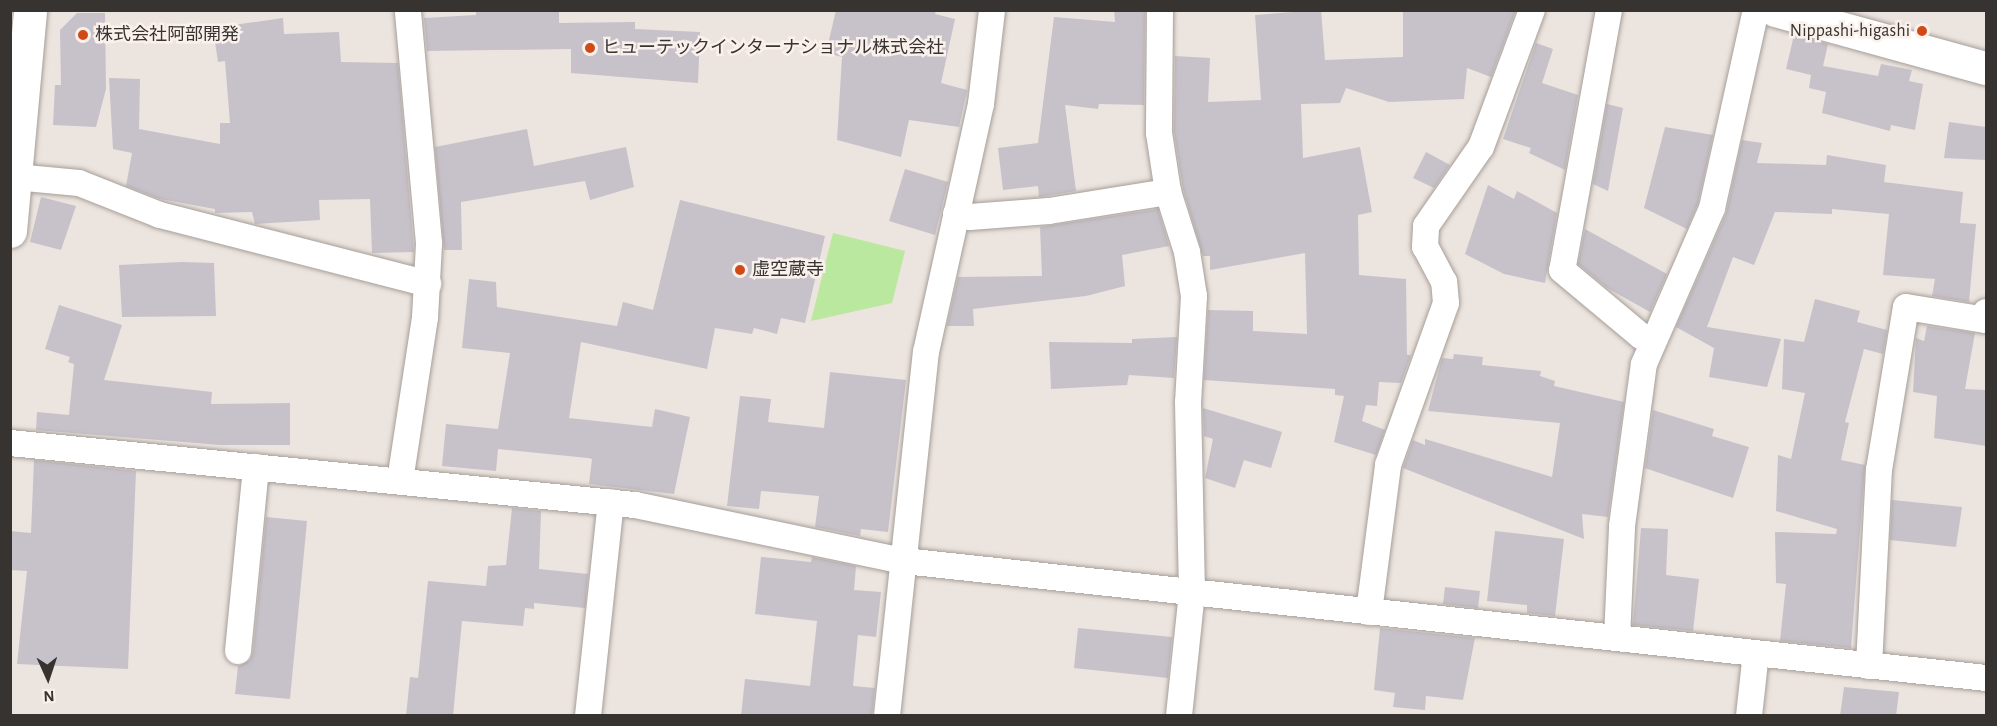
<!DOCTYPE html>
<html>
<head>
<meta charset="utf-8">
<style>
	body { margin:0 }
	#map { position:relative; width:1997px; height:726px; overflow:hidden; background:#ece4de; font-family:"Alegreya Sans","Noto Sans JP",sans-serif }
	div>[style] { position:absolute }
	.green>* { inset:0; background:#bae89e }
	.building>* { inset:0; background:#c7c2ca }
	.roads { filter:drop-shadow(0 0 2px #a69e99) drop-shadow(0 0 2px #a69e99) }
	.street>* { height:26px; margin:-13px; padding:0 13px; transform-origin:13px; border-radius:13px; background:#fff }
	.secondary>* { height:33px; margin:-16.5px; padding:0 16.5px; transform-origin:16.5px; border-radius:16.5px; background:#fff }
	.dots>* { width:16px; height:16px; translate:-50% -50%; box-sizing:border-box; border:3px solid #faf1ec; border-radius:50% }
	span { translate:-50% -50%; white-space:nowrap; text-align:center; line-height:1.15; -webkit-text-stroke:5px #faf1ec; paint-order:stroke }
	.poi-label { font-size:18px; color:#363331 }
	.right { translate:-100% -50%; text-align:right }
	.left { translate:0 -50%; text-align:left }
	.frame { position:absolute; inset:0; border:12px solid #363331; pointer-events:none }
	.north { position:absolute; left:18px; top:648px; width:60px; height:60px; -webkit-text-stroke:4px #faf1ec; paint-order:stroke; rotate:177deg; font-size:16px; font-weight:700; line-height:24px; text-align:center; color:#363331 }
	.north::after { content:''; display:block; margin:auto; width:21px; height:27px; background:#363331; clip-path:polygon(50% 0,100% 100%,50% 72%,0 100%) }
</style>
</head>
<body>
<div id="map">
	<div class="green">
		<i style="clip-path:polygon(833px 233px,905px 251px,892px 303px,811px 321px)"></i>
	</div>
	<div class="building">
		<i style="clip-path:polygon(476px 10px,559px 10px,559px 23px,635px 22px,635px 29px,700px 32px,698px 83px,571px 73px,571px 49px,427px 51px,424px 18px,476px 15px)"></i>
		<i style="clip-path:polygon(836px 10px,936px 10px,935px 14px,955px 19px,941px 83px,967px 90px,959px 127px,909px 120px,901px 157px,837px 140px,842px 57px,826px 53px)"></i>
		<i style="clip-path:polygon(1114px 10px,1145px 10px,1144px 105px,1099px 104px,1098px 109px,1065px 105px,1076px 191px,1039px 197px,1038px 186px,1003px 190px,998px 148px,1038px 143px,1054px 17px,1115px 22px)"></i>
		<i style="clip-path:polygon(1321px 10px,1325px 60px,1403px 57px,1403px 10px,1516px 10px,1491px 77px,1467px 68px,1464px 99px,1389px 102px,1346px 88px,1340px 103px,1301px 104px,1303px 158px,1360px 147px,1372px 212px,1358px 215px,1359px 275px,1406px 279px,1407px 355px,1411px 355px,1401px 383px,1379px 382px,1377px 406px,1366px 405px,1362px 421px,1385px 430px,1376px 455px,1334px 442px,1344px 396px,1335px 395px,1335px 389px,1204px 380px,1208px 310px,1253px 311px,1253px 331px,1307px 334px,1305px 253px,1210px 270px,1210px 256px,1203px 256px,1183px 189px,1174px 132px,1175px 56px,1210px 58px,1208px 102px,1261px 100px,1255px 15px)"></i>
		<i style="clip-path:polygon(77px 13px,105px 13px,106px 89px,96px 127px,53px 125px,55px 85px,61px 85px,60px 30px)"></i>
		<i style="clip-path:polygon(283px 18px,284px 34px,339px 32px,341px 62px,398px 63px,414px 252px,372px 253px,370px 199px,319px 200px,320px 220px,255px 224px,252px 212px,215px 213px,215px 209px,160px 199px,126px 186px,132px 153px,113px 149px,109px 78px,140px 79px,139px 129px,220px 144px,220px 123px,230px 123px,225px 61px,218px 62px,213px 28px)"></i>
		<i style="clip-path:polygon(1794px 35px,1828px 44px,1823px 66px,1878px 76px,1881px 64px,1912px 70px,1909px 81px,1923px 84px,1915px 130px,1891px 125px,1890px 131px,1822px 113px,1826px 92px,1809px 88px,1811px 75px,1786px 69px)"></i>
		<i style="clip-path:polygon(1536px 43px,1553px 49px,1542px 83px,1578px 95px,1565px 170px,1529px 153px,1531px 148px,1503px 139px)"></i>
		<i style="clip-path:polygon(1607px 104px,1623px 108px,1608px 191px,1593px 184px)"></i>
		<i style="clip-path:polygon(1949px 122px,1986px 127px,1986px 160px,1944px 158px)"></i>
		<i style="clip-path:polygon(1665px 127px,1713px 135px,1698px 203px,1687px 229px,1644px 208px)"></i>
		<i style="clip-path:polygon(527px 129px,534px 166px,626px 147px,634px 187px,590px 200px,585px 181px,461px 202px,462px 250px,444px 250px,435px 147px)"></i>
		<i style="clip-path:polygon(1742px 140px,1762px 143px,1757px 163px,1826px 165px,1827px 155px,1886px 165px,1884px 182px,1963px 192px,1960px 223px,1976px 224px,1969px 302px,1932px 296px,1935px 279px,1883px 275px,1889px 214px,1832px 209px,1832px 214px,1775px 212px,1754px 265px,1733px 257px,1707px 327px,1781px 339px,1767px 387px,1709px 377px,1714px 348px,1676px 327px,1726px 214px)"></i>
		<i style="clip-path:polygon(1426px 152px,1450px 165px,1434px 188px,1413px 178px)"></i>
		<i style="clip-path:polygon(905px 169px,948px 182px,935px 235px,889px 221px)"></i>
		<i style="clip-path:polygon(1488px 185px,1514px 199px,1517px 191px,1557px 213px,1545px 283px,1504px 274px,1465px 254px)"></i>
		<i style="clip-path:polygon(41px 197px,76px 206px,61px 250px,30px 242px)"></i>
		<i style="clip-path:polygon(680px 200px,825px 236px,805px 323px,781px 318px,777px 334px,754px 328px,752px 334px,715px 328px,707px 369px,581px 342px,569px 418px,652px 427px,655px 409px,690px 417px,674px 494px,589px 484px,592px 459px,588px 458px,498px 449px,496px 471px,442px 466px,446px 424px,498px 429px,510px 353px,462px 348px,469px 279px,496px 282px,497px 307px,617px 326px,623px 302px,653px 310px)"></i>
		<i style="clip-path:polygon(1158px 209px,1169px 246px,1122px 255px,1125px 286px,1086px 296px,973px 309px,974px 326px,947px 326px,958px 277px,1042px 276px,1040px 227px)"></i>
		<i style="clip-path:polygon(1585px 229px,1667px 274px,1650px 312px,1607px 288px,1578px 264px)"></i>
		<i style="clip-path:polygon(182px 262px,214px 263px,216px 316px,122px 317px,119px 265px)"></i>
		<i style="clip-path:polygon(1815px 299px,1860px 311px,1857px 322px,1887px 330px,1883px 354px,1864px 349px,1845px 422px,1849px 423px,1841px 460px,1865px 465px,1851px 648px,1780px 641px,1786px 584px,1776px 583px,1775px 532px,1836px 534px,1837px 529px,1776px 511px,1778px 455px,1791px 459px,1805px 393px,1782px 389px,1784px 339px,1804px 342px)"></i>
		<i style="clip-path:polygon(59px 305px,122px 325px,104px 380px,212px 392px,211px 404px,290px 403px,290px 445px,220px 445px,36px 430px,37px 412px,69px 415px,74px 364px,68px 362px,70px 357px,45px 349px)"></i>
		<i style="clip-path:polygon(1927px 326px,1975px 333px,1965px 389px,1986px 390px,1986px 446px,1934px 438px,1937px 396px,1913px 392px,1916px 338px,1924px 341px)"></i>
		<i style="clip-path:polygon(1177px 337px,1174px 378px,1129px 375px,1127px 385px,1051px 389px,1049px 342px,1132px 343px,1132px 339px)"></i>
		<i style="clip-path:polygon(1454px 354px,1483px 357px,1482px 365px,1541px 371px,1540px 376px,1555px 381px,1554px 386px,1624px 402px,1608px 517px,1582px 514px,1584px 539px,1403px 468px,1413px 440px,1425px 445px,1425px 439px,1552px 477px,1560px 423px,1428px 411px,1442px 358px,1453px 359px)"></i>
		<i style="clip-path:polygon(830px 372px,906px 380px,888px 532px,861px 529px,860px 536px,815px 527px,819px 496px,761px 491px,759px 509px,727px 506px,740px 396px,771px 399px,768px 422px,824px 428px)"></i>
		<i style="clip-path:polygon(1203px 408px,1282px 432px,1271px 468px,1244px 460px,1235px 488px,1205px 478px,1213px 439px,1204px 436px)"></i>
		<i style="clip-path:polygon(1653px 410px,1714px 429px,1712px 436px,1749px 447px,1733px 498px,1645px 468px)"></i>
		<i style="clip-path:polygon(34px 460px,136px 471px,128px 669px,17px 664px,27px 571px,10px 570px,10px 531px,31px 533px)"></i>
		<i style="clip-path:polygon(1892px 500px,1962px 507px,1956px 547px,1890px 540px)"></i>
		<i style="clip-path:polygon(512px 508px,541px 511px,539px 569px,588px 574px,585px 608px,534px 603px,534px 609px,525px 608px,523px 626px,462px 621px,453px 716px,406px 716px,410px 677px,418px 678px,428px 581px,486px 586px,488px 566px,506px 565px)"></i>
		<i style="clip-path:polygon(266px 517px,307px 521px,290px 699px,235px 694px,238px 666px,250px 660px,253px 652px)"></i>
		<i style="clip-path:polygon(1641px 528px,1668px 529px,1666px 575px,1699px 579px,1693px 631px,1633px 625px)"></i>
		<i style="clip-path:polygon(1495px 531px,1564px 539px,1555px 616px,1527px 613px,1527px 605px,1487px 601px)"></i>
		<i style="clip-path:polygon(761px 557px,811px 562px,812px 557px,856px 566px,854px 590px,881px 592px,876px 637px,858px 635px,853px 686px,875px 688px,872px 716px,741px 716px,745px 679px,810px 686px,817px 621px,755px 614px)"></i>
		<i style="clip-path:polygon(1445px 587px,1480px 591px,1478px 608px,1443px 604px)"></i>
		<i style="clip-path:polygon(1078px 628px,1172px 637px,1168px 678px,1074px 668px)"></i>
		<i style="clip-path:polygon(1380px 628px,1475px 638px,1463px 700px,1426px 696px,1425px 710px,1393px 707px,1395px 693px,1374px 690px)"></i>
		<i style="clip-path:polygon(1844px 687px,1899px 692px,1896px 716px,1840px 716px)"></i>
	</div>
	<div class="roads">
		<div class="street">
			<i style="left:1160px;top:10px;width:123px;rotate:90.5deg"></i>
			<i style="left:1159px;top:133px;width:60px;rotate:81.3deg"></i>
			<i style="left:1168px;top:192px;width:63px;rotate:72.4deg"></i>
			<i style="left:1187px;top:252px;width:45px;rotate:81deg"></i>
			<i style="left:1194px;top:296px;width:106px;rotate:93.2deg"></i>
			<i style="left:1188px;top:402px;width:190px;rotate:88.8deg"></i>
			<i style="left:1192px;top:592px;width:125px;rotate:96deg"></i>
			<i style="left:1609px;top:10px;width:264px;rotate:100.2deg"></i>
			<i style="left:1562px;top:270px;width:103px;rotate:39.9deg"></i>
			<i style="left:1641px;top:336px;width:12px;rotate:20deg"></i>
			<i style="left:15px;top:177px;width:64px;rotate:5.4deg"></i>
			<i style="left:79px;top:183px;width:87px;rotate:21.6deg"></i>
			<i style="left:160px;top:215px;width:277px;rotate:14.4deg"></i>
			<i style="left:956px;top:214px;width:14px;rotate:12deg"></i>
			<i style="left:970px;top:217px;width:79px;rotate:-4.3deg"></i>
			<i style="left:1049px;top:211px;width:121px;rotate:-9.1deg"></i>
			<i style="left:10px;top:443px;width:628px;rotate:5.67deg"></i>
			<i style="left:635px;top:505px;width:275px;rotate:11.8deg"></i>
			<i style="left:904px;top:561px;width:1088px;rotate:6.17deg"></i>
			<i style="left:400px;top:481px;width:165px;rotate:-81.3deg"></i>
			<i style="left:425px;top:318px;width:75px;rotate:-86.9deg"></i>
			<i style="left:429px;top:243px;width:234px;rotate:-95.2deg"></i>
			<i style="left:1369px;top:612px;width:148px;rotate:-82.6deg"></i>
			<i style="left:1388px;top:465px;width:172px;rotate:-70.3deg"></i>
			<i style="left:1446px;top:303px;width:21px;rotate:-95deg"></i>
			<i style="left:1444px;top:282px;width:40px;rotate:-118deg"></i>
			<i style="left:1425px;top:247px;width:21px;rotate:-87deg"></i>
			<i style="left:1426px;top:226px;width:96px;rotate:-55.2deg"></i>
			<i style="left:1481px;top:147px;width:146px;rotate:-69.6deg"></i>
			<i style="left:1617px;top:638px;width:112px;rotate:-87.4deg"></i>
			<i style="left:1622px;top:526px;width:163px;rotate:-82.3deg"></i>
			<i style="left:1644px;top:364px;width:170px;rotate:-66.4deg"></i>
			<i style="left:1712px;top:208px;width:203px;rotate:-77.5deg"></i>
			<i style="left:238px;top:651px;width:185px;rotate:-84.4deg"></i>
			<i style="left:1869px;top:666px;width:196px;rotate:-87.1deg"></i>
			<i style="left:1879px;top:470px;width:165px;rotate:-80.6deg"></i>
			<i style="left:1906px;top:307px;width:80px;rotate:9.3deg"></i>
			<i style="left:1985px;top:320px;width:8px;rotate:-83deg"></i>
			<i style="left:588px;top:716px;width:215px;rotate:-83.9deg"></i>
			<i style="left:887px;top:716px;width:366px;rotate:-83.9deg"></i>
			<i style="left:926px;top:352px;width:254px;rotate:-77.5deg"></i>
			<i style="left:981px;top:104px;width:95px;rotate:-83.3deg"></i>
			<i style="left:1749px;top:716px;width:63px;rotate:-83.7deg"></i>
		</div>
		<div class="secondary">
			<i style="left:1775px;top:10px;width:219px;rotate:15.4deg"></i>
			<i style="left:10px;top:231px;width:222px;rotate:-84.8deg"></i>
		</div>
	</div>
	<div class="dots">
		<i style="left:1922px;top:31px;background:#d04916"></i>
		<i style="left:83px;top:35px;background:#d04916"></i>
		<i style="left:590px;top:48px;background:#d04916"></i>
		<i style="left:740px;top:270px;background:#d04916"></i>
	</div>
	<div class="poi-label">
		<span class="right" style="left:1910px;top:31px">Nippashi-higashi</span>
		<span class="left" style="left:95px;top:35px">株式会社阿部開発</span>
		<span class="left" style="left:602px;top:48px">ヒューテックインターナショナル株式会社</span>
		<span class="left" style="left:752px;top:270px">虚空蔵寺</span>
	</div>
	<div class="frame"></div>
	<div class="north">N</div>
</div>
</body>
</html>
